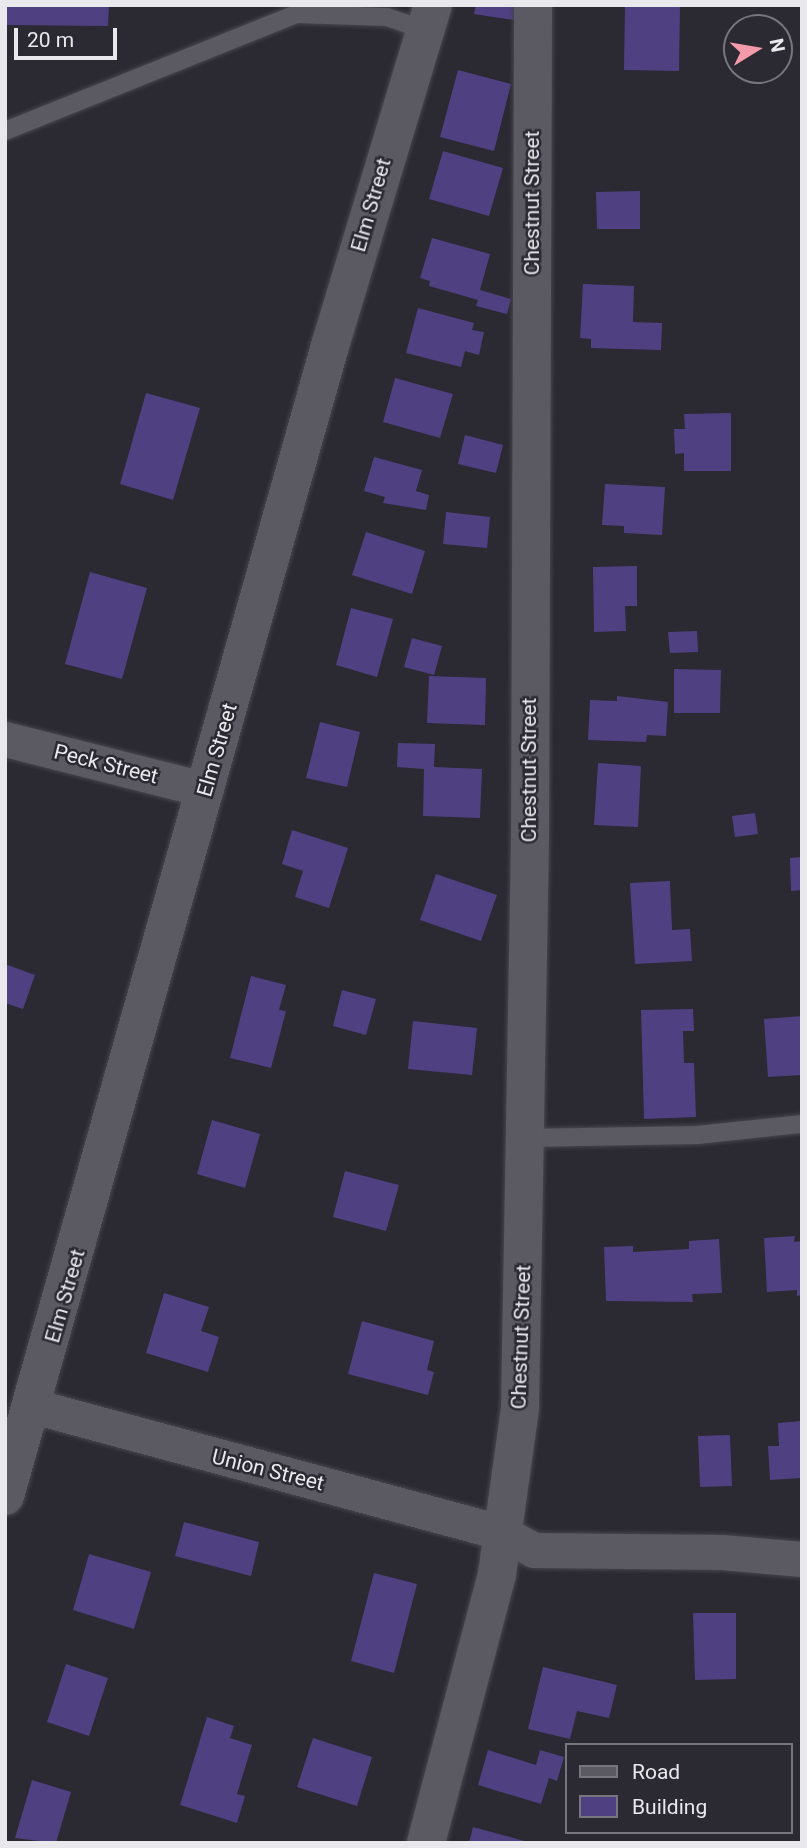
<!DOCTYPE html>
<html>
<head>
<meta charset="utf-8">
<style>
	body { margin:0 }
	#map { position:relative; width:807px; height:1848px; overflow:hidden; background:#2b2932; font-family:Roboto,sans-serif }
	div>[style] { position:absolute }
	.building>* { inset:0; background:#4f4181 }
	.roads { filter:drop-shadow(0 0 2px #47454c) drop-shadow(0 0 2px #47454c) }
	.service>* { height:18px; margin:-9px; padding:0 9px; transform-origin:9px; border-radius:9px; background:#5b5962 }
	.minor>* { height:35px; margin:-17.5px; padding:0 17.5px; transform-origin:17.5px; border-radius:17.5px; background:#5b5962 }
	.tertiary>* { height:38px; margin:-19px; padding:0 19px; transform-origin:19px; border-radius:19px; background:#5b5962 }
	.secondary>* { height:38px; margin:-19px; padding:0 19px; transform-origin:19px; border-radius:19px; background:#5b5962 }
	span { translate:-50% -50%; white-space:nowrap; text-align:center; line-height:1.15; -webkit-text-stroke:5px #2b2932; paint-order:stroke }
	.street-label { font-size:21px; color:#e9e8ed }
	.frame { position:absolute; inset:0; border:7px solid #e9e8ed; pointer-events:none }
	.legend { position:absolute; left:565px; top:1743px; width:228px; height:91px; box-sizing:border-box; background:#2b2932; border:2px solid #77757d; margin:0; padding:9px 12px; list-style:none; font-size:21px; color:#e9e8ed }
	.legend li { display:flex; align-items:center; gap:14px; height:35px }
	.legend b { width:35px; border:2px solid #77757d }
	.north { position:absolute; left:723px; top:14px; width:70px; height:70px; box-sizing:border-box; background:#2b2932; border:2px solid #77757d; border-radius:50%; rotate:79deg; font-size:19px; font-weight:700; line-height:28px; text-align:center; color:#e9e8ed }
	.north::after { content:''; display:block; margin:auto; width:24px; height:32px; background:#f39aab; clip-path:polygon(50% 0,100% 100%,50% 72%,0 100%) }
	.scale { position:absolute; left:14px; top:28px; width:103px; height:32px; box-sizing:border-box; border:4px solid #e9e8ed; border-top:0; padding-left:9px; font-size:21px; line-height:24px; white-space:nowrap; color:#e9e8ed; -webkit-text-stroke:5px #2b2932; paint-order:stroke }
</style>
</head>
<body>
<div id="map">
	<div class="building">
		<i style="clip-path:polygon(5px 5px,109px 5px,108px 26px,5px 25px)"></i>
		<i style="clip-path:polygon(476px 5px,514px 5px,514px 20px,474px 14px)"></i>
		<i style="clip-path:polygon(625px 5px,680px 5px,679px 71px,624px 70px)"></i>
		<i style="clip-path:polygon(458px 70px,511px 84px,494px 151px,440px 137px)"></i>
		<i style="clip-path:polygon(443px 151px,503px 168px,489px 216px,429px 199px)"></i>
		<i style="clip-path:polygon(640px 191px,640px 229px,597px 229px,596px 192px)"></i>
		<i style="clip-path:polygon(432px 238px,490px 254px,480px 290px,511px 299px,507px 314px,476px 306px,478px 300px,429px 286px,430px 281px,420px 278px)"></i>
		<i style="clip-path:polygon(583px 284px,634px 286px,633px 322px,662px 323px,661px 350px,591px 348px,591px 339px,580px 338px)"></i>
		<i style="clip-path:polygon(418px 308px,474px 323px,472px 330px,484px 332px,479px 355px,465px 351px,461px 367px,406px 353px)"></i>
		<i style="clip-path:polygon(395px 378px,453px 394px,440px 438px,383px 422px)"></i>
		<i style="clip-path:polygon(146px 393px,200px 408px,173px 500px,120px 484px)"></i>
		<i style="clip-path:polygon(731px 413px,731px 471px,684px 471px,684px 453px,675px 454px,674px 429px,685px 429px,684px 414px)"></i>
		<i style="clip-path:polygon(465px 435px,503px 445px,496px 473px,458px 464px)"></i>
		<i style="clip-path:polygon(374px 457px,422px 470px,416px 491px,429px 495px,426px 510px,383px 503px,385px 497px,364px 491px)"></i>
		<i style="clip-path:polygon(605px 484px,665px 487px,662px 535px,624px 533px,624px 526px,602px 525px)"></i>
		<i style="clip-path:polygon(446px 512px,490px 517px,487px 548px,443px 544px)"></i>
		<i style="clip-path:polygon(366px 532px,425px 551px,412px 594px,352px 575px)"></i>
		<i style="clip-path:polygon(637px 566px,637px 606px,625px 606px,626px 631px,594px 632px,593px 567px)"></i>
		<i style="clip-path:polygon(90px 572px,147px 588px,122px 679px,65px 664px)"></i>
		<i style="clip-path:polygon(351px 608px,393px 619px,377px 677px,336px 665px)"></i>
		<i style="clip-path:polygon(697px 631px,698px 652px,670px 653px,668px 632px)"></i>
		<i style="clip-path:polygon(412px 638px,442px 646px,434px 675px,404px 667px)"></i>
		<i style="clip-path:polygon(674px 669px,721px 670px,720px 713px,674px 713px)"></i>
		<i style="clip-path:polygon(429px 676px,486px 678px,485px 725px,427px 723px)"></i>
		<i style="clip-path:polygon(617px 696px,668px 702px,666px 736px,647px 735px,646px 742px,588px 740px,590px 700px,617px 701px)"></i>
		<i style="clip-path:polygon(320px 722px,360px 732px,347px 787px,306px 778px)"></i>
		<i style="clip-path:polygon(398px 743px,435px 744px,434px 767px,482px 769px,480px 818px,423px 816px,424px 769px,397px 767px)"></i>
		<i style="clip-path:polygon(598px 763px,641px 766px,638px 827px,594px 825px)"></i>
		<i style="clip-path:polygon(755px 813px,758px 834px,735px 837px,732px 816px)"></i>
		<i style="clip-path:polygon(292px 830px,348px 848px,329px 908px,295px 897px,303px 871px,282px 864px)"></i>
		<i style="clip-path:polygon(802px 857px,802px 890px,791px 891px,790px 858px)"></i>
		<i style="clip-path:polygon(436px 874px,497px 895px,481px 941px,420px 920px)"></i>
		<i style="clip-path:polygon(670px 881px,672px 930px,690px 929px,692px 961px,635px 964px,630px 883px)"></i>
		<i style="clip-path:polygon(5px 964px,35px 975px,23px 1009px,5px 1003px)"></i>
		<i style="clip-path:polygon(251px 976px,286px 985px,279px 1010px,286px 1011px,271px 1068px,230px 1058px)"></i>
		<i style="clip-path:polygon(342px 990px,376px 999px,366px 1035px,333px 1026px)"></i>
		<i style="clip-path:polygon(693px 1009px,694px 1031px,683px 1031px,684px 1063px,694px 1063px,696px 1117px,644px 1119px,641px 1010px)"></i>
		<i style="clip-path:polygon(802px 1016px,802px 1075px,768px 1077px,764px 1019px)"></i>
		<i style="clip-path:polygon(413px 1021px,477px 1028px,472px 1075px,408px 1069px)"></i>
		<i style="clip-path:polygon(212px 1120px,260px 1134px,245px 1188px,197px 1174px)"></i>
		<i style="clip-path:polygon(345px 1171px,399px 1185px,386px 1231px,333px 1217px)"></i>
		<i style="clip-path:polygon(795px 1236px,794px 1242px,802px 1241px,802px 1295px,797px 1296px,797px 1290px,767px 1292px,764px 1238px)"></i>
		<i style="clip-path:polygon(719px 1239px,722px 1293px,692px 1294px,693px 1302px,606px 1301px,604px 1247px,633px 1246px,633px 1252px,689px 1249px,689px 1241px)"></i>
		<i style="clip-path:polygon(164px 1293px,209px 1307px,201px 1331px,219px 1337px,208px 1372px,146px 1353px)"></i>
		<i style="clip-path:polygon(362px 1321px,434px 1341px,427px 1370px,434px 1372px,428px 1395px,348px 1374px)"></i>
		<i style="clip-path:polygon(802px 1421px,802px 1478px,770px 1480px,768px 1446px,779px 1446px,778px 1423px)"></i>
		<i style="clip-path:polygon(730px 1435px,732px 1486px,700px 1487px,698px 1436px)"></i>
		<i style="clip-path:polygon(184px 1522px,259px 1542px,251px 1576px,175px 1556px)"></i>
		<i style="clip-path:polygon(89px 1554px,151px 1572px,134px 1629px,73px 1610px)"></i>
		<i style="clip-path:polygon(374px 1573px,417px 1584px,394px 1673px,351px 1661px)"></i>
		<i style="clip-path:polygon(693px 1613px,736px 1613px,736px 1679px,695px 1680px)"></i>
		<i style="clip-path:polygon(66px 1664px,108px 1678px,89px 1736px,47px 1722px)"></i>
		<i style="clip-path:polygon(543px 1667px,617px 1685px,609px 1718px,577px 1711px,570px 1739px,528px 1729px)"></i>
		<i style="clip-path:polygon(207px 1717px,234px 1726px,230px 1738px,252px 1745px,237px 1794px,245px 1796px,237px 1823px,180px 1805px)"></i>
		<i style="clip-path:polygon(313px 1738px,372px 1757px,357px 1806px,297px 1787px)"></i>
		<i style="clip-path:polygon(488px 1750px,536px 1765px,540px 1750px,564px 1757px,557px 1781px,549px 1778px,541px 1804px,478px 1785px)"></i>
		<i style="clip-path:polygon(32px 1780px,71px 1792px,56px 1843px,15px 1838px)"></i>
		<i style="clip-path:polygon(473px 1827px,528px 1842px,528px 1843px,469px 1843px)"></i>
	</div>
	<div class="roads">
		<div class="service">
			<i style="left:5px;top:131px;width:314px;rotate:-21.9deg"></i>
			<i style="left:296px;top:14px;width:91px;rotate:1.9deg"></i>
			<i style="left:387px;top:17px;width:40px;rotate:18.9deg"></i>
			<i style="left:525px;top:1138px;width:172px;rotate:-1deg"></i>
			<i style="left:697px;top:1135px;width:106px;rotate:-6deg"></i>
		</div>
		<div class="minor">
			<i style="left:5px;top:739px;width:207px;rotate:14.2deg"></i>
			<i style="left:33px;top:1406px;width:487px;rotate:15.1deg"></i>
			<i style="left:503px;top:1533px;width:35px;rotate:29deg"></i>
			<i style="left:534px;top:1550px;width:188px;rotate:0.6deg"></i>
			<i style="left:722px;top:1552px;width:80px;rotate:5deg"></i>
		</div>
		<div class="tertiary">
			<i style="left:426px;top:1843px;width:278px;rotate:-75.2deg"></i>
			<i style="left:497px;top:1574px;width:168px;rotate:-82.1deg"></i>
			<i style="left:520px;top:1408px;width:567px;rotate:-88.99deg"></i>
			<i style="left:530px;top:841px;width:836px;rotate:-89.79deg"></i>
		</div>
		<div class="secondary">
			<i style="left:5px;top:1496px;width:1195px;rotate:-74.22deg"></i>
			<i style="left:330px;top:346px;width:356px;rotate:-73.2deg"></i>
		</div>
	</div>
	<div class="street-label">
		<span style="left:532px;top:203px;rotate:-90deg">Chestnut Street</span>
		<span style="left:371px;top:205px;rotate:-74deg">Elm Street</span>
		<span style="left:217px;top:750px;rotate:-74deg">Elm Street</span>
		<span style="left:106px;top:764px;rotate:14deg">Peck Street</span>
		<span style="left:529px;top:770px;rotate:-90deg">Chestnut Street</span>
		<span style="left:65px;top:1296px;rotate:-74deg">Elm Street</span>
		<span style="left:521px;top:1337px;rotate:-88deg">Chestnut Street</span>
		<span style="left:268px;top:1470px;rotate:14deg">Union Street</span>
	</div>
	<div class="frame"></div>
	<ul class="legend">
	<li><b style="height:9px;background:#5b5962"></b>Road</li>
	<li><b style="height:19px;background:#4f4181"></b>Building</li>
	</ul>
	<div class="north">N</div>
	<div class="scale">20 m</div>
</div>
</body>
</html>
